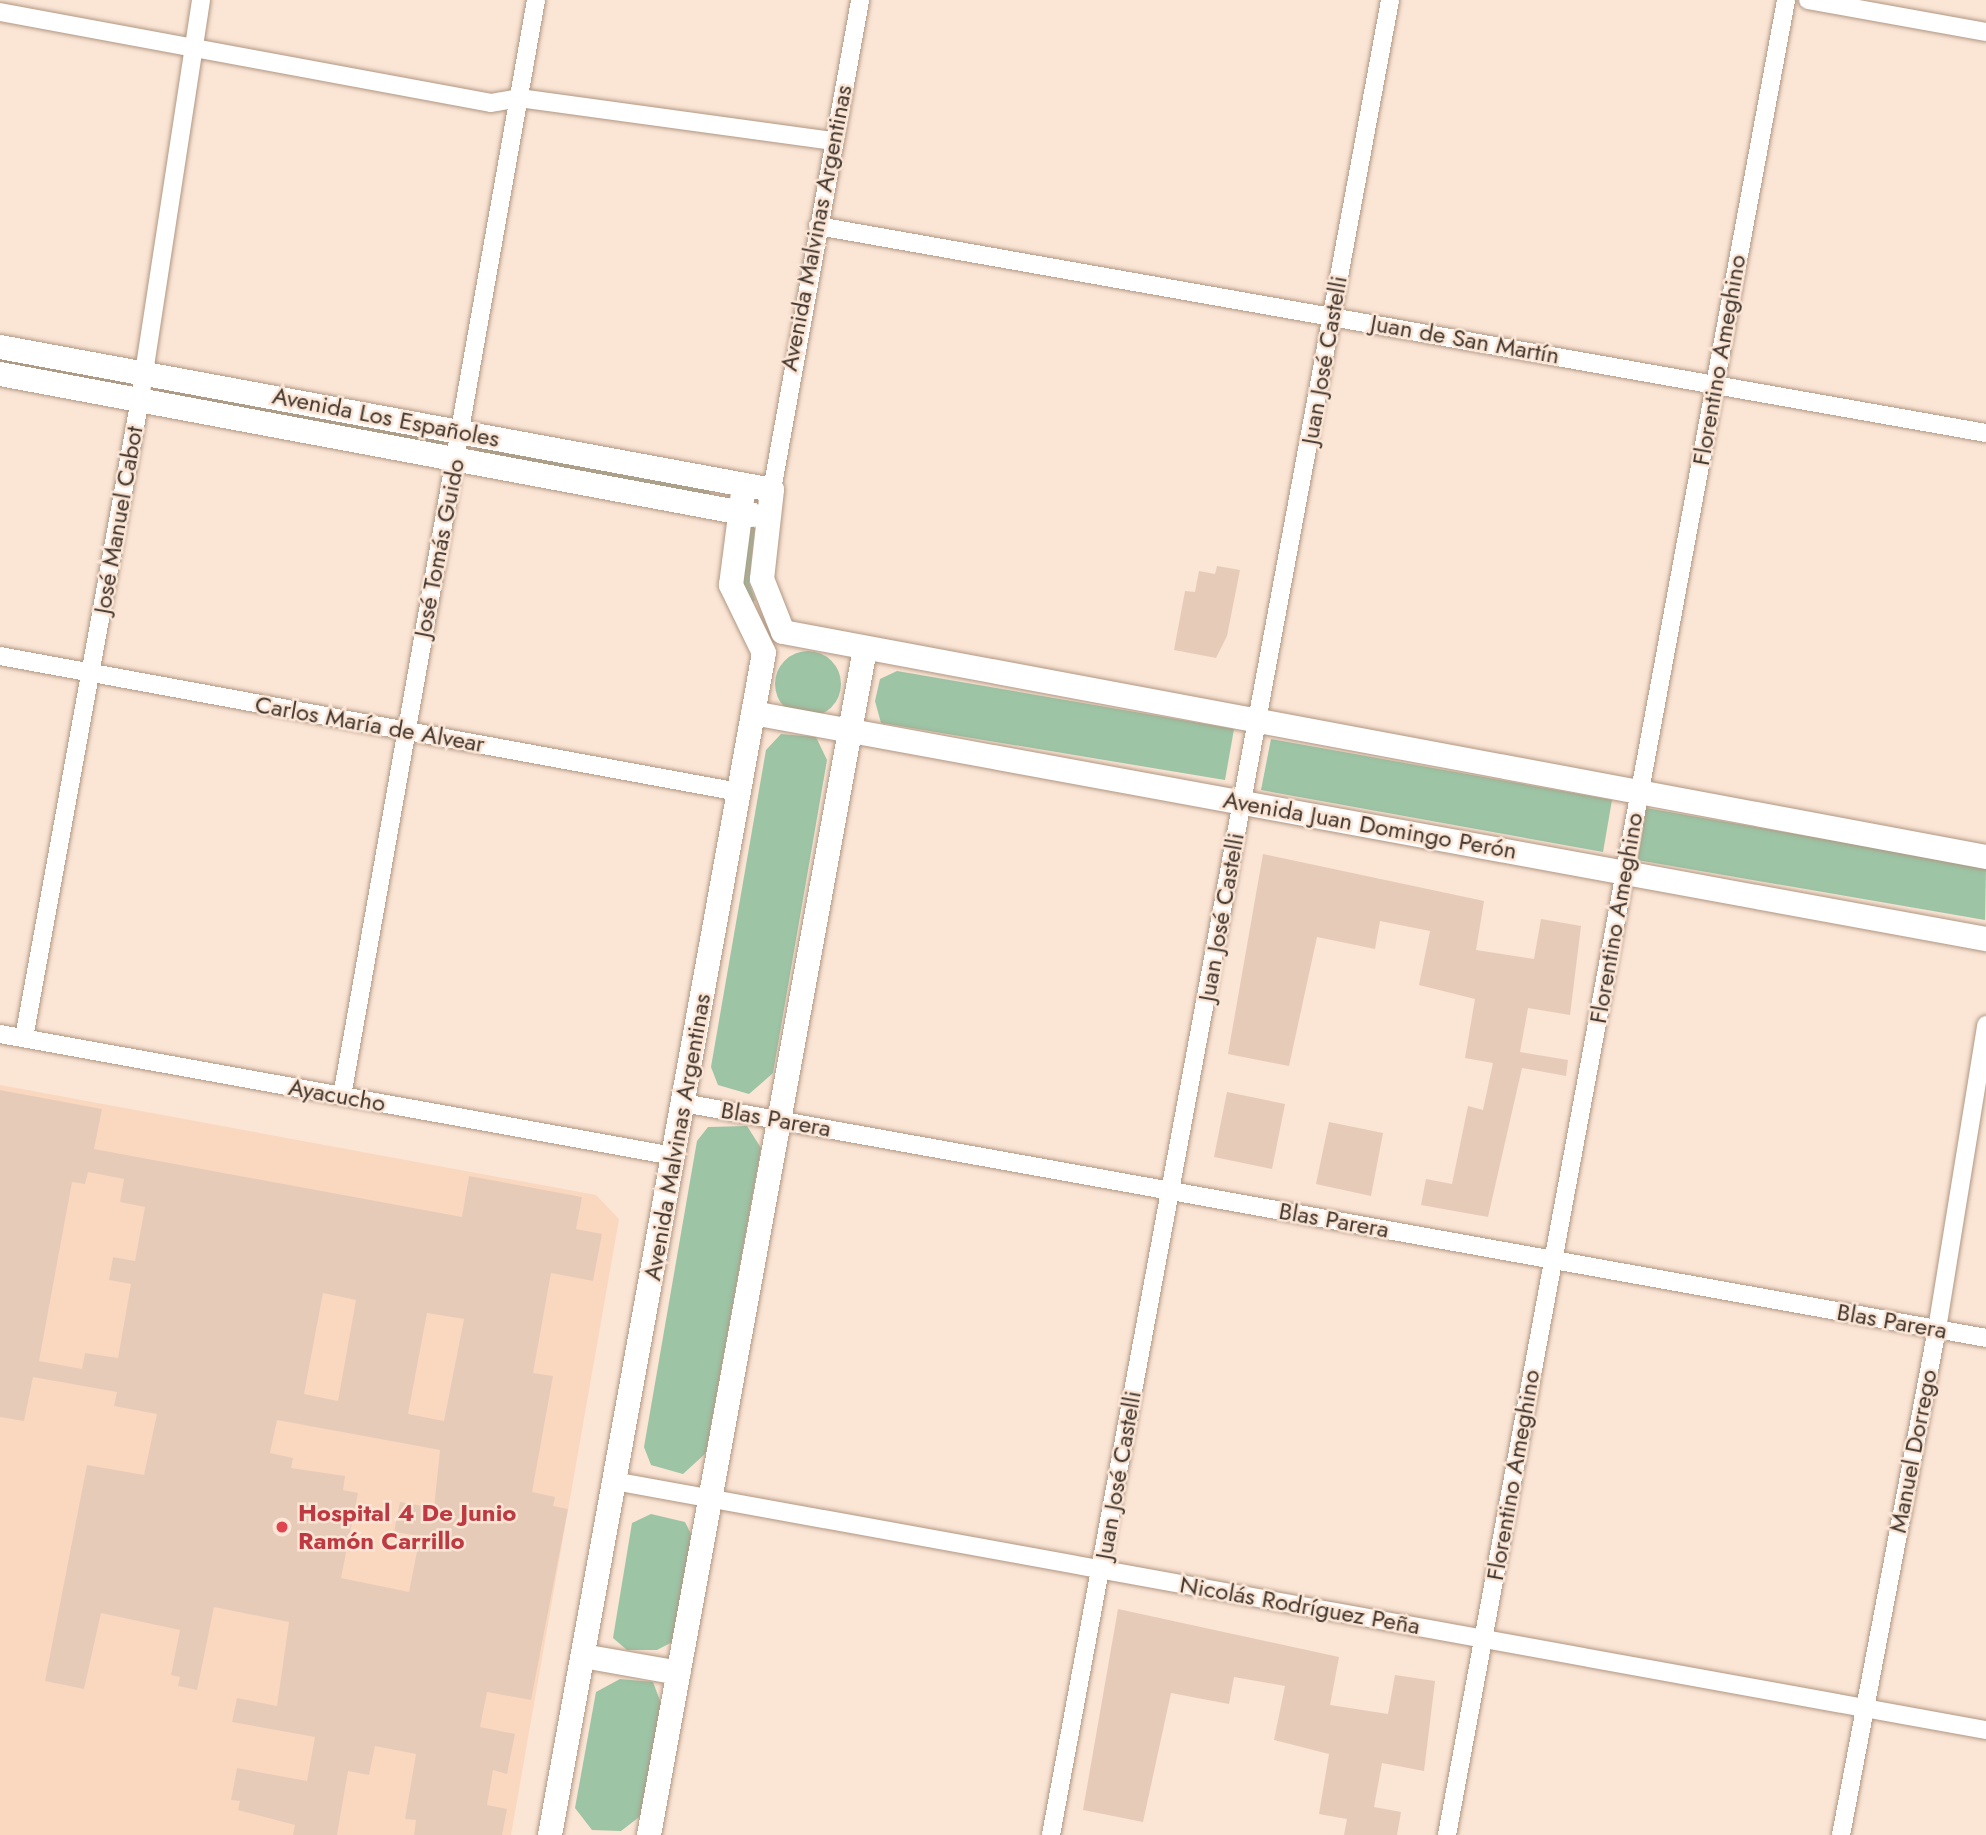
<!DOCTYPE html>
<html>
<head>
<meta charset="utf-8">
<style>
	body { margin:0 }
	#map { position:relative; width:1986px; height:1835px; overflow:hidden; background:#fbe5d5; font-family:Jost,sans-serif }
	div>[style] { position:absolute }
	.built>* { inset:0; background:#fad8bf }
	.green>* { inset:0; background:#9cc4a5 }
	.round { border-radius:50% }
	.building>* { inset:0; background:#e7cbb9 }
	.roads { filter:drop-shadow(0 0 2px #b09783) drop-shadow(0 0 2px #b09783) }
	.street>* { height:18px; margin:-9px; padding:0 9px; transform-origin:9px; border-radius:9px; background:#fff }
	.secondary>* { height:24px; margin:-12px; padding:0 12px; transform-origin:12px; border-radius:12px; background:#fff }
	.dots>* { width:19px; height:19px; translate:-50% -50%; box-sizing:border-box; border:4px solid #fbe5d5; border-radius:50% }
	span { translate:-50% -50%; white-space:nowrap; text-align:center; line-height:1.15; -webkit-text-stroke:5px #fbe5d5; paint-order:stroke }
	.street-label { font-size:24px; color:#41372f }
	.health-label { font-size:24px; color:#be3a42; font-weight:700 }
	.left { translate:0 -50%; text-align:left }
</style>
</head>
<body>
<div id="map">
	<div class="built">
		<i style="clip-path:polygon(0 1085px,596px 1195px,619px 1219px,511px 1835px,0 1835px)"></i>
	</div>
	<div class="green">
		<i style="clip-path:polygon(0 355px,128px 377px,126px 386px,0 364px)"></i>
		<i style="clip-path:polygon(160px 385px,444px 436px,443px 445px,159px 394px)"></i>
		<i style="clip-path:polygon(477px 446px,711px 489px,709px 498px,476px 454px)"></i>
		<i style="clip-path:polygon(755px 526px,749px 582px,755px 600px,750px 605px,739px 588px,745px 527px)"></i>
		<i class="round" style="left:775px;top:651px;width:66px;height:66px"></i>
		<i style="clip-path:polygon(897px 671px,1234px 729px,1225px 780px,881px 723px,875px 701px,880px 679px)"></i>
		<i style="clip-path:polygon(781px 734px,816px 737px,827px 760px,773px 1073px,749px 1094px,718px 1085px,711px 1067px,766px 750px)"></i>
		<i style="clip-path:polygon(1271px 739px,1612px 800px,1603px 852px,1261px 790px)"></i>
		<i style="clip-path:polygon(1646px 808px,1986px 867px,1985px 920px,1637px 860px)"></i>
		<i style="clip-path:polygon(747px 1126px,761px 1148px,706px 1453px,683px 1474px,651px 1465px,644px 1447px,697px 1141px,708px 1127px)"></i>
		<i style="clip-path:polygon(651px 1514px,685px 1522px,694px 1540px,676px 1640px,657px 1650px,627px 1650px,613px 1638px,632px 1523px)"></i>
		<i style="clip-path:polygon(620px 1679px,653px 1682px,662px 1706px,643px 1814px,621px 1831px,592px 1830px,575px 1808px,596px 1692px)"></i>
	</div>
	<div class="building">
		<i style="clip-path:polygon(1217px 566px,1240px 570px,1227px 636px,1216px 658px,1174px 650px,1185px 591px,1195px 592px,1199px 571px,1215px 574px)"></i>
		<i style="clip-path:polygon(1263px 854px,1484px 901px,1476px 950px,1534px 959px,1541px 919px,1581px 926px,1570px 1015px,1528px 1008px,1520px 1052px,1568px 1060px,1566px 1076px,1522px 1068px,1488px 1217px,1421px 1205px,1426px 1179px,1452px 1184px,1468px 1106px,1483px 1110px,1493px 1063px,1465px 1058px,1475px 999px,1419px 985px,1430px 931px,1380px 921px,1375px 949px,1317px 937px,1289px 1066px,1228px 1054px)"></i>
		<i style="clip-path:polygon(evenodd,0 1090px,102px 1109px,94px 1149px,462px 1217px,469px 1176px,582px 1197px,576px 1229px,602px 1234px,593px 1281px,551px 1273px,533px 1373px,553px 1376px,532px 1492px,555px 1497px,553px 1506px,568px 1509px,531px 1700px,487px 1692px,480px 1727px,515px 1734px,507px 1774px,493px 1770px,487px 1805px,507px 1809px,502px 1835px,414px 1835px,416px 1820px,405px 1819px,416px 1754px,375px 1746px,369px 1775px,348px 1771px,337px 1835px,293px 1835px,295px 1825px,238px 1810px,240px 1801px,231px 1800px,237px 1768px,307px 1781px,315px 1737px,232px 1722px,237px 1698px,277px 1706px,289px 1622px,214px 1607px,197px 1690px,178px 1686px,180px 1677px,171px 1675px,180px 1630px,101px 1613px,84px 1689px,45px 1681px,87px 1465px,144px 1475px,157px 1414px,114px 1406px,117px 1392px,33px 1377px,24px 1421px,0 1417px,0 1090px,88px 1172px,124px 1179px,120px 1202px,145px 1207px,135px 1261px,113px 1257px,109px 1280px,131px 1284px,118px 1358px,85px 1353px,82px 1369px,39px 1361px,72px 1182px,85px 1184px,88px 1172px,0 1090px,323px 1293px,356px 1300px,338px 1401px,304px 1394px,323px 1293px,0 1090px,427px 1313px,464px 1319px,444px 1421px,408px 1414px,427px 1313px,0 1090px,277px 1420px,440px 1450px,434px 1508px,400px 1502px,394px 1532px,420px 1536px,409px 1592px,341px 1578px,358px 1493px,343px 1490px,345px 1476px,291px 1468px,293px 1458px,270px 1453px,277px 1420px)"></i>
		<i style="clip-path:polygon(1227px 1092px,1285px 1104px,1272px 1169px,1214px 1157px)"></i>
		<i style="clip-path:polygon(1329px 1122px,1383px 1133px,1371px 1196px,1316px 1184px)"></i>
		<i style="clip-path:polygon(1118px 1609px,1339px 1657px,1330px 1705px,1388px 1714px,1395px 1675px,1435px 1681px,1424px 1771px,1382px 1763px,1374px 1807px,1401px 1812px,1397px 1835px,1344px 1835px,1347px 1819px,1319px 1814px,1329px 1754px,1274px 1740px,1285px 1686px,1234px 1677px,1229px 1704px,1171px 1693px,1143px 1822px,1083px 1810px)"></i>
	</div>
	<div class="roads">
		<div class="street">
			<i style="left:1808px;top:0;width:181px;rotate:10.2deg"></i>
			<i style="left:0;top:12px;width:499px;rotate:10.5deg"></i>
			<i style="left:491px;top:103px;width:28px;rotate:-10deg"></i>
			<i style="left:519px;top:98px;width:316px;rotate:7.8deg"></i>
			<i style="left:818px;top:226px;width:1186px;rotate:10.05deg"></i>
			<i style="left:772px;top:490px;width:498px;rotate:-79.8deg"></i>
			<i style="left:0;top:656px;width:751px;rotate:10.43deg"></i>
			<i style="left:0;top:1034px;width:684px;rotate:10.27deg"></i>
			<i style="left:24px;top:1038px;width:649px;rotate:-79.71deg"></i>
			<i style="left:140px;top:399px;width:404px;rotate:-81.3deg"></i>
			<i style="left:342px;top:1096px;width:1113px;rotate:-79.96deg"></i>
			<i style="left:683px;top:1103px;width:1324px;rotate:10.22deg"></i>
			<i style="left:614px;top:1481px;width:1394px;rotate:10.29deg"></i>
			<i style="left:1051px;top:1835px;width:1866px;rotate:-79.53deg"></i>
			<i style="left:1447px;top:1835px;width:1866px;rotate:-79.53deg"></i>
			<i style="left:1841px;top:1835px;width:515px;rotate:-79.26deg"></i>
			<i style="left:1937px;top:1329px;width:308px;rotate:-80.8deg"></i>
		</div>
		<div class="secondary">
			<i style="left:0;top:347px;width:785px;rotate:10.49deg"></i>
			<i style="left:772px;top:490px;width:90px;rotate:96.4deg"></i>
			<i style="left:762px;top:579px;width:57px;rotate:68.4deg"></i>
			<i style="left:0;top:374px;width:766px;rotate:10.61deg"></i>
			<i style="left:783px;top:632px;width:1224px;rotate:10.59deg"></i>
			<i style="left:753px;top:713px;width:1254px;rotate:10.39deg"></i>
			<i style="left:583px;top:1656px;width:97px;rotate:10deg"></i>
			<i style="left:550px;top:1835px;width:1201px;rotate:-79.74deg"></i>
			<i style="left:764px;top:653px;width:76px;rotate:-115.9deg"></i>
			<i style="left:731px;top:585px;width:101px;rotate:-82.6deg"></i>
			<i style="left:649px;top:1835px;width:1206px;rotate:-79.68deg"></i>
		</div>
	</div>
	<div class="dots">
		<i style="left:282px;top:1527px;background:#e0444e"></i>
	</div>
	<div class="street-label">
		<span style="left:816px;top:228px;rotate:-79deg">Avenida Malvinas Argentinas</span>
		<span style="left:1465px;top:339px;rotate:10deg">Juan de San Martín</span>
		<span style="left:1324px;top:360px;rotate:-80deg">Juan José Castelli</span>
		<span style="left:1719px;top:360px;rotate:-80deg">Florentino Ameghino</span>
		<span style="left:386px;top:417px;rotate:11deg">Avenida Los Españoles</span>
		<span style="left:118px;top:520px;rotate:-80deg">José Manuel Cabot</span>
		<span style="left:439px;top:548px;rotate:-79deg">José Tomás Guido</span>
		<span style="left:370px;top:724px;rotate:10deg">Carlos María de Alvear</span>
		<span style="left:1370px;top:825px;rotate:10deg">Avenida Juan Domingo Perón</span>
		<span style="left:1221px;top:917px;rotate:-80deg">Juan José Castelli</span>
		<span style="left:1616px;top:918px;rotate:-80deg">Florentino Ameghino</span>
		<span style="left:337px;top:1095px;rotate:10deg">Ayacucho</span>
		<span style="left:776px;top:1119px;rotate:10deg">Blas Parera</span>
		<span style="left:677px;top:1137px;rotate:-80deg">Avenida Malvinas Argentinas</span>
		<span style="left:1334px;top:1220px;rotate:10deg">Blas Parera</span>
		<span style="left:1892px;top:1321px;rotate:10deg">Blas Parera</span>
		<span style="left:1913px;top:1451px;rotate:-79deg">Manuel Dorrego</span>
		<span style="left:1118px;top:1475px;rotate:-80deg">Juan José Castelli</span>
		<span style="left:1513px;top:1475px;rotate:-80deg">Florentino Ameghino</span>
		<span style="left:1300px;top:1605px;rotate:10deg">Nicolás Rodríguez Peña</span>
	</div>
	<div class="health-label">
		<span class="left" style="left:298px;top:1527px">Hospital 4 De Junio<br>Ramón Carrillo</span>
	</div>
</div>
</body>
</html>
